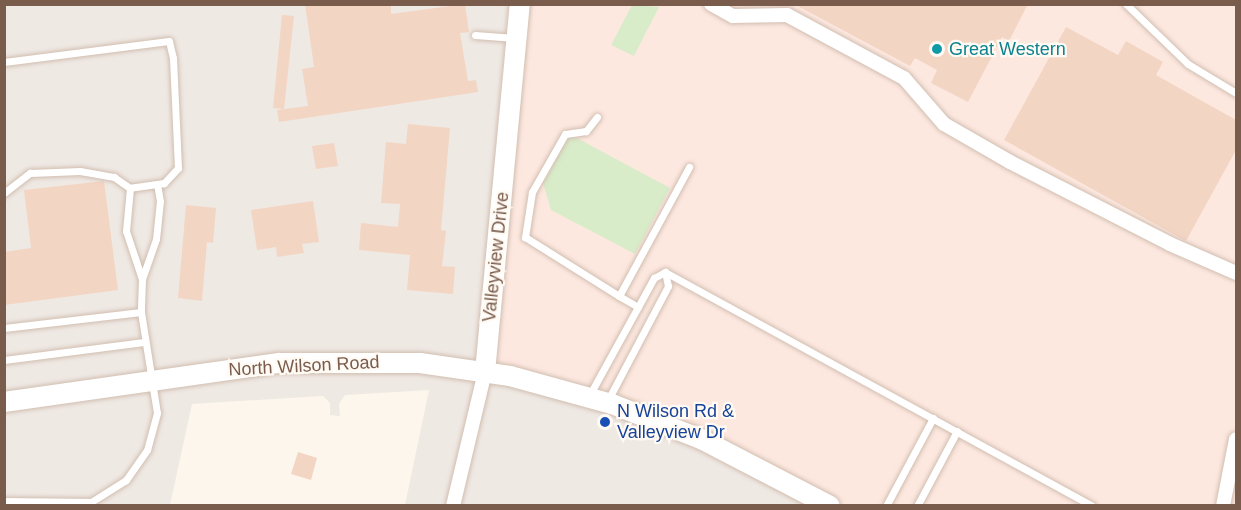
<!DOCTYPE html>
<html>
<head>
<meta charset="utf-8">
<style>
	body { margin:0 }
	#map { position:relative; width:1241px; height:510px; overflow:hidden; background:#fdf6ec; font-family:Helvetica,sans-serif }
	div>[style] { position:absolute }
	.commercial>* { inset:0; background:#fde8e0 }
	.industrial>* { inset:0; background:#efe9e4 }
	.green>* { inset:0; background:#d8ecc9 }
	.building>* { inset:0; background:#f3d5c3 }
	.roads { filter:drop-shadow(0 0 2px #d1beb0) drop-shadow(0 0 2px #d1beb0) }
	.lane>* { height:7px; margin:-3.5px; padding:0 3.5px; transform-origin:3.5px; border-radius:3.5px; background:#fff }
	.street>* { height:14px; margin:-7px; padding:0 7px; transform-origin:7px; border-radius:7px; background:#fff }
	.secondary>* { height:20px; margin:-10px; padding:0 10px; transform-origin:10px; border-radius:10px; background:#fff }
	.dots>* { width:16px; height:16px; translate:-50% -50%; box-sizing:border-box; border:3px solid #fffaf3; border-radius:50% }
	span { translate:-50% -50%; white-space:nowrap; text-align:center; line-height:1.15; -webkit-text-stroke:4.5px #fffaf3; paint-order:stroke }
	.culture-label { font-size:18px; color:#0d838f }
	.left { translate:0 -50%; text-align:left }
	.street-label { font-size:18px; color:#7a5c4d }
	.transit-label { font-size:18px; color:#164399 }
	.frame { position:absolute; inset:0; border:6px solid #7a5c4d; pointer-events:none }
</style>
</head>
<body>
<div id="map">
	<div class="commercial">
		<i style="clip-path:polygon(508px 5px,1236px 5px,1236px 505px,839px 505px,479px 370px)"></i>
	</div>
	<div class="industrial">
		<i style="clip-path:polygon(4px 5px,508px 5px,479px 369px,655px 411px,839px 505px,405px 505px,429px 390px,345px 395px,339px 404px,340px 416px,330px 415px,330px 403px,323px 396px,192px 404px,170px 505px,5px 505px)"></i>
	</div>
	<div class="green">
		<i style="clip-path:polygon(632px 5px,659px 7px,634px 56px,611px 45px)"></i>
		<i style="clip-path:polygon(575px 137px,670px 188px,635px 254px,551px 210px,543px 183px,568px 138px)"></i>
	</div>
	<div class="building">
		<i style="clip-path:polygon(305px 4px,391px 4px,391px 14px,465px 4px,469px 32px,460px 33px,468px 81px,476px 80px,478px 92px,279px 122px,277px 110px,308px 106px,302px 69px,314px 67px)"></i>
		<i style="clip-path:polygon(794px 4px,1028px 4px,1009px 41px,1002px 37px,968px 102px,931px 83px,937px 70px,915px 58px,910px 66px)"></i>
		<i style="clip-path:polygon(282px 15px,294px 16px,284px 109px,273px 108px)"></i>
		<i style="clip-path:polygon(1066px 27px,1118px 55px,1126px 41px,1163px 62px,1156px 75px,1236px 120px,1236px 150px,1186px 241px,1004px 140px)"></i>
		<i style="clip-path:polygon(408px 124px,450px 128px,441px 230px,446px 231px,442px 266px,455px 267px,453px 294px,407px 290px,410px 255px,359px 250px,361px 223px,398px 227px,400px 204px,381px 203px,386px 142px,406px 144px)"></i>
		<i style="clip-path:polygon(334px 143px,338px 166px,316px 169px,312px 146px)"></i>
		<i style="clip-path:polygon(104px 181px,118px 290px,4px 305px,4px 252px,31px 248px,24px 190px)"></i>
		<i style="clip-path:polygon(313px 201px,319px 242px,302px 244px,304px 253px,277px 257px,276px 247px,257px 250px,251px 210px)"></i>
		<i style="clip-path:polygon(186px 205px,216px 208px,213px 243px,207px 242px,202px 301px,178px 298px)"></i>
		<i style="clip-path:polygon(298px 452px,317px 458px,311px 480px,291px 474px)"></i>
	</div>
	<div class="roads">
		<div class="lane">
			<i style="left:1126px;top:4px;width:86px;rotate:44.1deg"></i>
			<i style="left:1188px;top:64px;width:56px;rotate:31.1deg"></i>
			<i style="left:475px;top:35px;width:40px;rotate:4.3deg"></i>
			<i style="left:4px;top:62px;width:166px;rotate:-7.3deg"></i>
			<i style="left:169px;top:41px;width:17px;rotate:77deg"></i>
			<i style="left:173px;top:58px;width:110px;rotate:87.4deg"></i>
			<i style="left:178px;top:168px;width:21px;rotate:133deg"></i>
			<i style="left:164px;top:183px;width:34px;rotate:172deg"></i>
			<i style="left:597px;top:117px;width:18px;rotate:128deg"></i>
			<i style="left:586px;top:131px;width:21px;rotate:172deg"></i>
			<i style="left:565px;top:134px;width:67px;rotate:119.6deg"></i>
			<i style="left:532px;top:192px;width:46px;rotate:98.8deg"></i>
			<i style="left:525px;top:237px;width:111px;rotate:32.1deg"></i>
			<i style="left:619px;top:296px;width:147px;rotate:-61.5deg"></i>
			<i style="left:4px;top:193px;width:33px;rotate:-38deg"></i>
			<i style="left:30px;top:173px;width:50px;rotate:-2.3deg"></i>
			<i style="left:80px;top:171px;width:35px;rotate:10deg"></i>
			<i style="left:114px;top:177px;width:19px;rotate:35deg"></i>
			<i style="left:130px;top:188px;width:43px;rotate:95.3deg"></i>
			<i style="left:126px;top:231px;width:51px;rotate:71.6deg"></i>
			<i style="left:142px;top:279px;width:33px;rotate:92deg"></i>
			<i style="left:665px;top:272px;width:487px;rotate:28.7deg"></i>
			<i style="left:142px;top:279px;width:42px;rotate:-70.7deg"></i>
			<i style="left:156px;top:239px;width:38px;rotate:-84deg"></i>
			<i style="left:160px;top:201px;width:17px;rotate:-100deg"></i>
			<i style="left:619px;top:296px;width:22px;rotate:30deg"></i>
			<i style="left:4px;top:328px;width:138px;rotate:-6.7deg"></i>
			<i style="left:141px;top:312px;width:102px;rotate:81deg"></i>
			<i style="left:157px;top:413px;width:38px;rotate:105deg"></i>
			<i style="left:147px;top:450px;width:37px;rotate:125deg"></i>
			<i style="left:126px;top:480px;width:41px;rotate:147.8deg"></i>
			<i style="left:91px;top:502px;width:87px;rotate:-179.3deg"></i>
			<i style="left:4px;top:360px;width:141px;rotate:-7.3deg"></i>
			<i style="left:589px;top:396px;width:135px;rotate:-61.2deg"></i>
			<i style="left:654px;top:278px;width:13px;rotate:-29deg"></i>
			<i style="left:608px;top:400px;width:129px;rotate:-62.2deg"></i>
			<i style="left:668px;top:286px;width:14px;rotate:-102deg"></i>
			<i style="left:886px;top:506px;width:100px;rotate:-61.9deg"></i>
			<i style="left:917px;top:506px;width:85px;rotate:-61.9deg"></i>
		</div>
		<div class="street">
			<i style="left:711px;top:4px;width:25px;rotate:29deg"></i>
			<i style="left:733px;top:16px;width:54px;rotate:-1.1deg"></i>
			<i style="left:787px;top:15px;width:133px;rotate:28.3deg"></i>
			<i style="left:904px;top:78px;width:61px;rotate:49deg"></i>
			<i style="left:944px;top:124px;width:76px;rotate:29.9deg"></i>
			<i style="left:1010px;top:162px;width:180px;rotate:27.1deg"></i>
			<i style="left:1170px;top:244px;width:72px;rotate:23.7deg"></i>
			<i style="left:453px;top:506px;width:138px;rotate:-76.6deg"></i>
			<i style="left:1223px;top:506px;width:68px;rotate:-79deg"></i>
		</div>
		<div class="secondary">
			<i style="left:485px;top:372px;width:370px;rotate:-84.6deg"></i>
			<i style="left:4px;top:402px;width:278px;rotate:-8.1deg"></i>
			<i style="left:279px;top:363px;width:141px"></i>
			<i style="left:420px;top:363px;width:91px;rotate:8.2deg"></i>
			<i style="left:510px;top:376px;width:106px;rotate:15.4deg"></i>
			<i style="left:612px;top:404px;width:96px;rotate:21.5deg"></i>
			<i style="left:701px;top:439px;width:145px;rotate:27.4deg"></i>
		</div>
	</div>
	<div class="dots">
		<i style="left:937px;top:49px;background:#0f9aa8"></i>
		<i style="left:605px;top:422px;background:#1a4fb4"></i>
	</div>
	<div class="culture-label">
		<span class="left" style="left:949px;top:49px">Great Western</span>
	</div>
	<div class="street-label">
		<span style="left:496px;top:257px;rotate:-84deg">Valleyview Drive</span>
		<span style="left:304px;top:366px;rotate:-3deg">North Wilson Road</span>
	</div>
	<div class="transit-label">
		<span class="left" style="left:617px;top:422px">N Wilson Rd &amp;<br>Valleyview Dr</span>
	</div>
	<div class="frame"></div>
</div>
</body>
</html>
